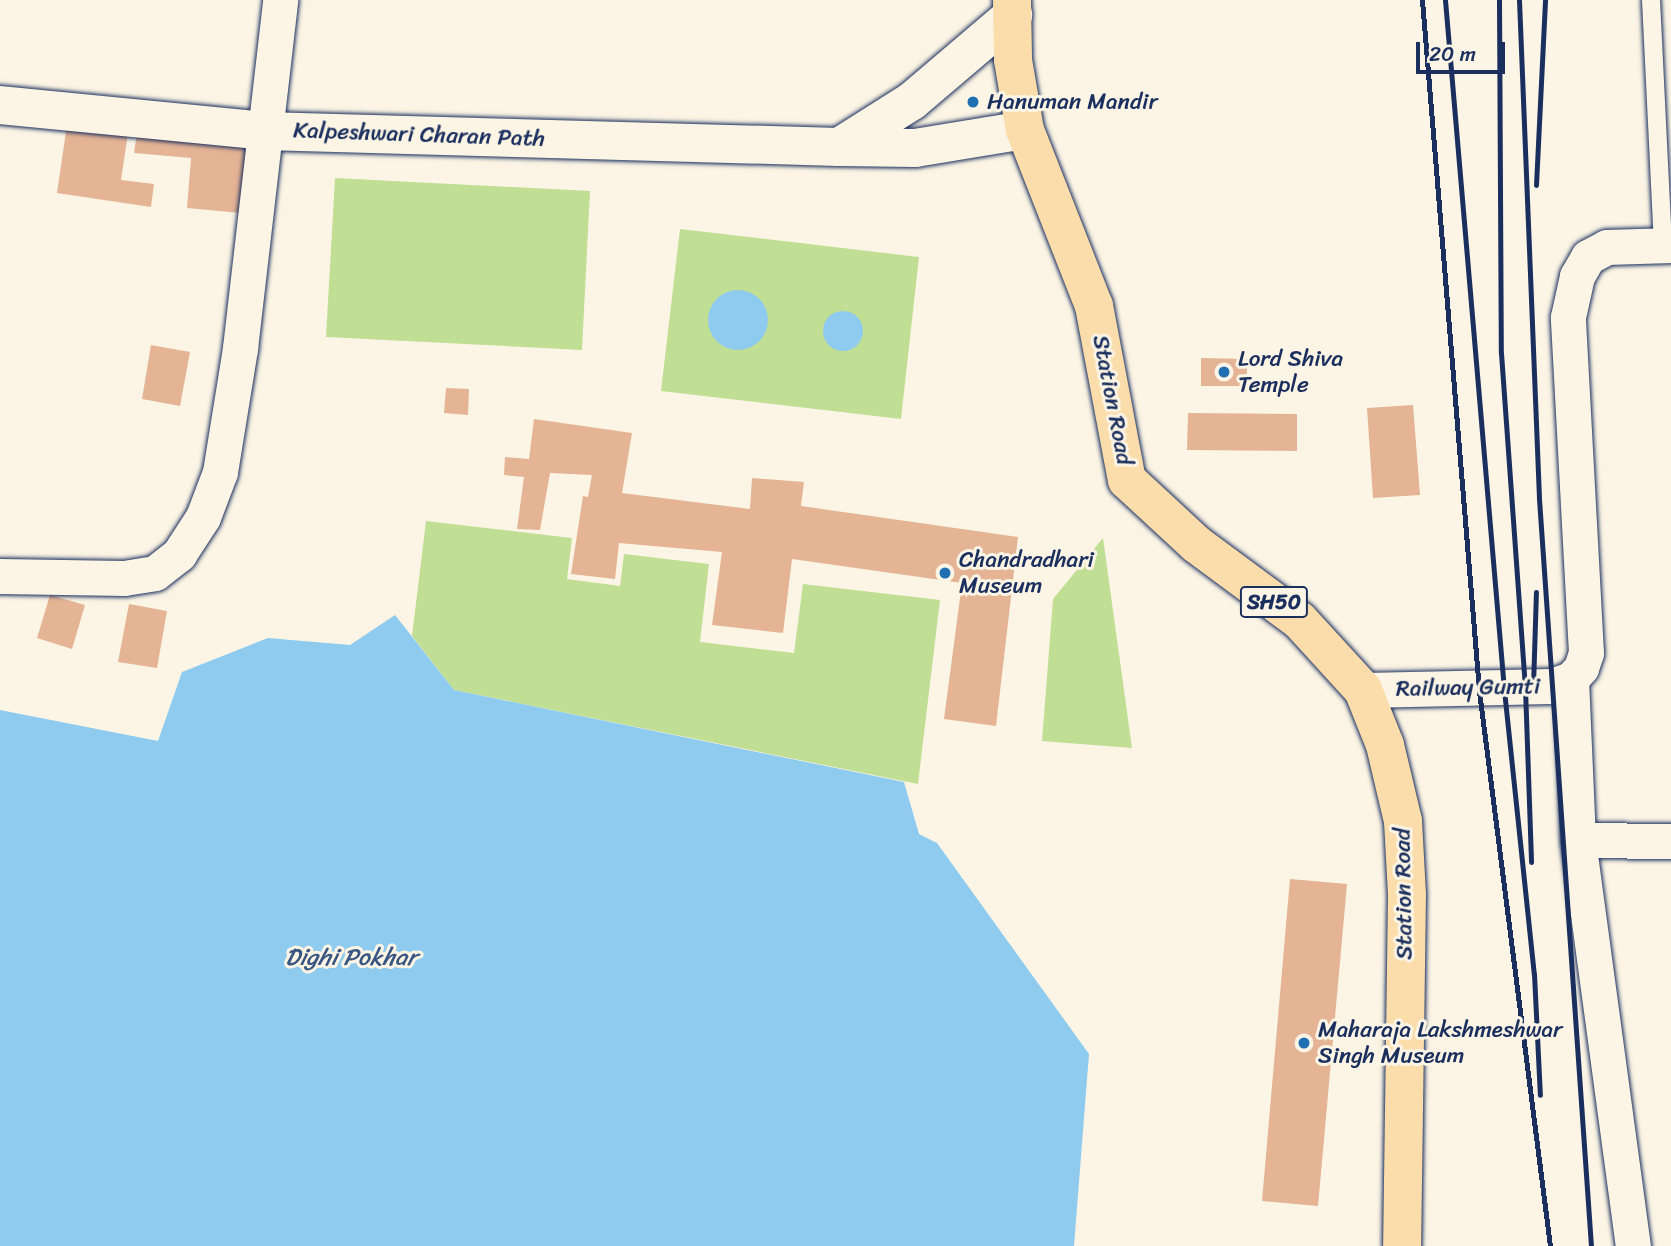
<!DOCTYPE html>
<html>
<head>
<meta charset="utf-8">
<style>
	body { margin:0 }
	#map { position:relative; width:1671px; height:1246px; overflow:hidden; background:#fcf5e5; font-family:Sriracha,sans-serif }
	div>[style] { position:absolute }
	.green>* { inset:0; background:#c1de95 }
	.water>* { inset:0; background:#8ecbef }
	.round { border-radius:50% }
	.building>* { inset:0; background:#e4b495 }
	.roads { filter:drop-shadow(0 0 2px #1b2f5e) drop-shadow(0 0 2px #1b2f5e) }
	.lane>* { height:18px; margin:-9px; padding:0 9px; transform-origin:9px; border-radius:9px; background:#fcf5e5 }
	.street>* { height:35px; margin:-17.5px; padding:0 17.5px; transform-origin:17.5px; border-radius:17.5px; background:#fcf5e5 }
	.secondary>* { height:38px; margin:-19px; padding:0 19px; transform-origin:19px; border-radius:19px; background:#fcf5e5 }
	.primary>* { height:38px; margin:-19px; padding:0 19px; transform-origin:19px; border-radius:19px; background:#faddab }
	.rail>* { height:5px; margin:-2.5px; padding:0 2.5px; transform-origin:2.5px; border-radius:2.5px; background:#1b2f5e }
	.dots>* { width:19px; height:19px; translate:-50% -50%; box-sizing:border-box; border:4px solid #fcf5e5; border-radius:50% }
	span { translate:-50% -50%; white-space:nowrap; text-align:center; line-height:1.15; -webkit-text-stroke:6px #fcf5e5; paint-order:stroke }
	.shield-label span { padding:2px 5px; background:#fcf5e5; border:2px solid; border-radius:5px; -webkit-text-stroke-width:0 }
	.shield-label { font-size:21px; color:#1b2f5e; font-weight:700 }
	.poi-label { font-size:23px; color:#1b2f5e }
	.left { translate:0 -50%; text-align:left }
	.street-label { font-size:23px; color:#1b2f5e }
	.water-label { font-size:24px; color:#385682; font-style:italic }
	.scale { position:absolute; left:1416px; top:42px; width:89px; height:32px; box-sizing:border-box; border:4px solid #1b2f5e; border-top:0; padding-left:9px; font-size:21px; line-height:24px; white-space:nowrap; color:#1b2f5e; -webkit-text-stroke:5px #fcf5e5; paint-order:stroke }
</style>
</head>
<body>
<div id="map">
	<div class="green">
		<i style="clip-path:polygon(335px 178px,590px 191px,582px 350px,326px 337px)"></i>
		<i style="clip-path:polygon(680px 229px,919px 257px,901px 419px,661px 391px)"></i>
		<i style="clip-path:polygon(426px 521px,572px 538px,567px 579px,620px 586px,624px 554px,709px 564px,700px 642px,794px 653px,803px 584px,940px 600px,918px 784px,454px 690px,412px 636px)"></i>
		<i style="clip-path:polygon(1103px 538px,1132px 748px,1042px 741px,1053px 599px)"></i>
	</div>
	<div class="water">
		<i class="round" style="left:708px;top:290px;width:60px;height:60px"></i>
		<i class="round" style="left:823px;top:311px;width:40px;height:40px"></i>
		<i style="clip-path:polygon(395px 615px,454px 690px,904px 782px,919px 834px,937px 843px,1089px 1054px,1074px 1246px,0 1246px,0 710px,158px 741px,182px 672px,268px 638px,350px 645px)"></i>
	</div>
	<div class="building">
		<i style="clip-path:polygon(68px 118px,129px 127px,121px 180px,154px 184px,151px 207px,57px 193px)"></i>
		<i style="clip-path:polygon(137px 132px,247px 142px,241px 213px,187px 208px,191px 158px,134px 153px)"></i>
		<i style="clip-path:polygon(151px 345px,190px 352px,180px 406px,142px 399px)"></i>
		<i style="clip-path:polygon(1201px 358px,1247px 359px,1247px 386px,1201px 386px)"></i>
		<i style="clip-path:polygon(446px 388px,469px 389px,468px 415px,444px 413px)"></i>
		<i style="clip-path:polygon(1413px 405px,1420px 495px,1373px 498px,1367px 408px)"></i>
		<i style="clip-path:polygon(1188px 413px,1297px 414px,1297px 451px,1187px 450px)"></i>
		<i style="clip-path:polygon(534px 419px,632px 433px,622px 493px,750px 509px,752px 478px,804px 482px,801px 506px,1018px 537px,996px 726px,944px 719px,962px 583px,792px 559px,783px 633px,712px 625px,722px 552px,619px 543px,615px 579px,571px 574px,583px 496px,588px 497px,592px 475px,550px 473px,540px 530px,517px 529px,524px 477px,504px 475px,505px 457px,529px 459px)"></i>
		<i style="clip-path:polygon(50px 595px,85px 605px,72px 649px,37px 638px)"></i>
		<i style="clip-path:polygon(129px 604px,167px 611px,157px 668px,118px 662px)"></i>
		<i style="clip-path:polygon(1290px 879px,1347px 884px,1318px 1206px,1262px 1201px)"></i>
	</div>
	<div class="roads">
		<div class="lane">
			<i style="left:1651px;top:0;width:246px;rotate:87.2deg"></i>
		</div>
		<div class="street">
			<i style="left:0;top:576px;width:124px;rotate:0.9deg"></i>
			<i style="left:124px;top:578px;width:31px;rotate:-9deg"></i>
			<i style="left:155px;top:573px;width:31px;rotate:-38deg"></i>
			<i style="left:179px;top:554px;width:44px;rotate:-57deg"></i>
			<i style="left:203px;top:517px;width:48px;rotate:-69.3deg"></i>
			<i style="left:220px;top:472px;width:126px;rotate:-80.8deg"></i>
			<i style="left:240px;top:348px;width:350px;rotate:-83.4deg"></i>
			<i style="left:1571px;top:679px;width:161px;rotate:87.5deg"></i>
			<i style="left:1578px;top:840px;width:410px;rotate:82.3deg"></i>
			<i style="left:1363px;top:690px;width:188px;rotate:-1.2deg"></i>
			<i style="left:1551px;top:686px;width:21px;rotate:-19deg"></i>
			<i style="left:1571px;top:679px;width:15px;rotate:-48deg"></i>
			<i style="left:1581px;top:668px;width:16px;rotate:-72deg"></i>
			<i style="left:1586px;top:653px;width:336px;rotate:-93.1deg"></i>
			<i style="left:1568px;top:317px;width:42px;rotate:-77.6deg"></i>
			<i style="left:1577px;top:276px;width:22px;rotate:-60deg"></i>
			<i style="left:1588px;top:257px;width:21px;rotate:-28deg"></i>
			<i style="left:1607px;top:247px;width:64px;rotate:-1.8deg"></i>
			<i style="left:1578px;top:840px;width:93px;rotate:0.6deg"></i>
		</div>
		<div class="secondary">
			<i style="left:0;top:105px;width:265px;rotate:5.6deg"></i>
			<i style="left:264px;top:131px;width:575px;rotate:1.59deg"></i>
			<i style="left:839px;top:147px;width:76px;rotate:0.8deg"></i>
			<i style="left:915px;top:148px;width:111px;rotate:-9.3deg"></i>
			<i style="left:839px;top:147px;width:86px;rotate:-32.2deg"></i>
			<i style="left:912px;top:101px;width:133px;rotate:-40.4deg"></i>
		</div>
		<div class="primary">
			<i style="left:1012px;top:0;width:60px;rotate:89deg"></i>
			<i style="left:1013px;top:60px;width:71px;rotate:80.3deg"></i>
			<i style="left:1025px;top:130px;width:189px;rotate:68.6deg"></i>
			<i style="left:1094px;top:306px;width:177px;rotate:79.3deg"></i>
			<i style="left:1127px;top:480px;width:94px;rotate:42.8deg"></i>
			<i style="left:1196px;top:544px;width:129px;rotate:36.5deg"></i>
			<i style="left:1300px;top:621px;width:93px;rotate:47.6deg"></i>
			<i style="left:1363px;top:690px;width:59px;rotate:68.2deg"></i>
			<i style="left:1385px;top:745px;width:78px;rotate:76.7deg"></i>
			<i style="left:1403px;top:821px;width:74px;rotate:86.9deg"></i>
			<i style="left:1407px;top:895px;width:351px;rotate:90.8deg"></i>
		</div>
	</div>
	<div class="rail">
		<i style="left:1422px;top:0;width:693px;rotate:85.28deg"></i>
		<i style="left:1479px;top:691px;width:560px;rotate:82.71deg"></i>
		<i style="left:1445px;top:0;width:693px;rotate:85.11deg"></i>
		<i style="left:1504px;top:690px;width:286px;rotate:84deg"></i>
		<i style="left:1534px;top:974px;width:121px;rotate:87.2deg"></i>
		<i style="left:1499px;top:0;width:353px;rotate:89.7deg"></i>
		<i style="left:1501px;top:353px;width:336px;rotate:85.9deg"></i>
		<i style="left:1525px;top:688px;width:174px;rotate:88deg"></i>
		<i style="left:1519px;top:0;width:499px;rotate:87.7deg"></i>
		<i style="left:1539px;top:499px;width:749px;rotate:86.02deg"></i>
		<i style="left:1536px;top:185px;width:185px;rotate:-87.2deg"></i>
		<i style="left:1533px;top:686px;width:94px;rotate:-88.2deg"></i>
	</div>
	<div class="dots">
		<i style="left:973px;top:102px;background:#1f6fb2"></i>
		<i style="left:1224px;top:372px;background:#1f6fb2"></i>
		<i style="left:945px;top:573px;background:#1f6fb2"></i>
		<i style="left:1304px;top:1043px;background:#1f6fb2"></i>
	</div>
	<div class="shield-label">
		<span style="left:1274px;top:602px">SH50</span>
	</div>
	<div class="poi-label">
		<span class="left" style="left:987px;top:102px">Hanuman Mandir</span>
		<span class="left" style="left:1238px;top:372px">Lord Shiva<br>Temple</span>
		<span class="left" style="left:959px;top:573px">Chandradhari<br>Museum</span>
		<span class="left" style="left:1318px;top:1043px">Maharaja Lakshmeshwar<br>Singh Museum</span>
	</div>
	<div class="street-label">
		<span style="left:419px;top:135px;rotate:2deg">Kalpeshwari Charan Path</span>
		<span style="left:1112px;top:400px;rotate:79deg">Station Road</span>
		<span style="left:1468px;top:688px;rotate:-1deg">Railway Gumti</span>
		<span style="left:1404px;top:894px;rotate:-91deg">Station Road</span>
	</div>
	<div class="water-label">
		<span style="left:351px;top:958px">Dighi Pokhar</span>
	</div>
	<div class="scale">20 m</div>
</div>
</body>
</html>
